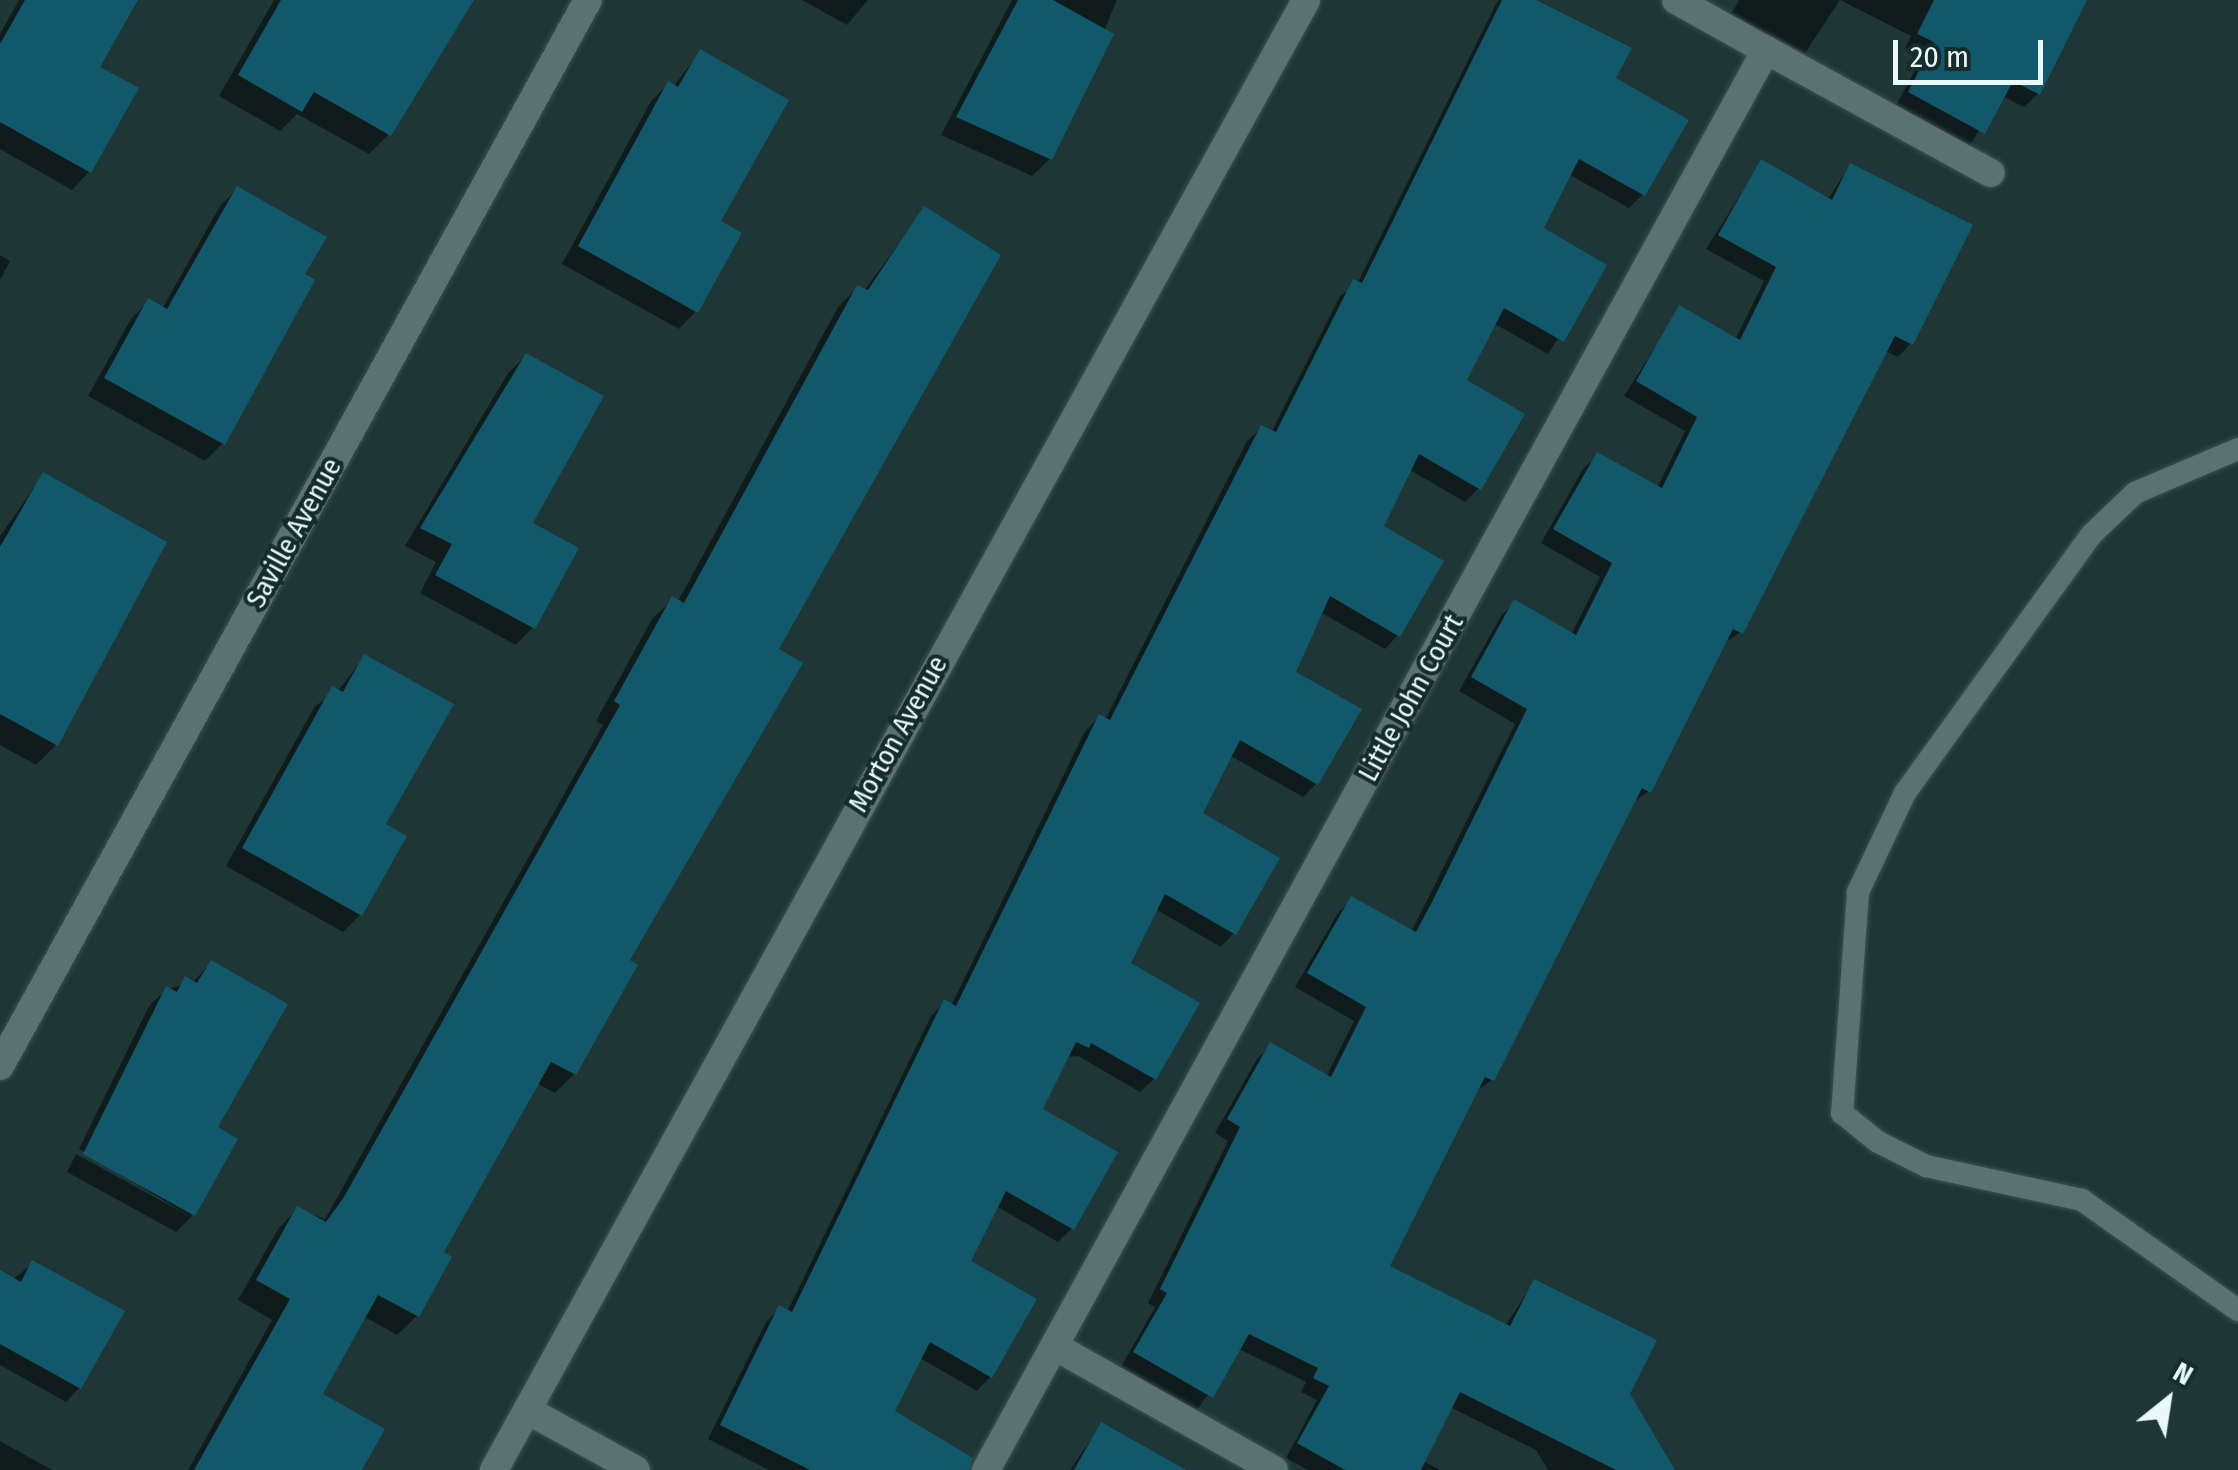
<!DOCTYPE html>
<html>
<head>
<meta charset="utf-8">
<style>
	body { margin:0 }
	#map { position:relative; width:2238px; height:1470px; overflow:hidden; background:#1f3636; font-family:"Fira Sans Condensed",sans-serif }
	div>[style] { position:absolute }
	.shadow>* { inset:0; background:#0007 }
	.building>* { inset:0; background:#11586a }
	.roads { filter:drop-shadow(0 0 2px #3d5252) drop-shadow(0 0 2px #3d5252) }
	.service>* { height:22px; margin:-11px; padding:0 11px; transform-origin:11px; border-radius:11px; background:#5a7272 }
	.minor>* { height:28px; margin:-14px; padding:0 14px; transform-origin:14px; border-radius:14px; background:#5a7272 }
	span { translate:-50% -50%; white-space:nowrap; text-align:center; line-height:1.15; -webkit-text-stroke:8px #152c2c; paint-order:stroke }
	.street-label { font-size:28px; color:#eaf8f8 }
	.north { position:absolute; left:2118px; top:1350px; width:100px; height:100px; -webkit-text-stroke:8px #152c2c; paint-order:stroke; rotate:30deg; font-size:28px; font-weight:700; line-height:40px; text-align:center; color:#eaf8f8 }
	.north::after { content:''; display:block; margin:auto; width:35px; height:45px; background:#eaf8f8; clip-path:polygon(50% 0,100% 100%,50% 72%,0 100%) }
	.scale { position:absolute; left:1893px; top:40px; width:150px; height:45px; box-sizing:border-box; border:5px solid #eaf8f8; border-top:0; padding-left:12px; font-size:30px; line-height:35px; white-space:nowrap; color:#eaf8f8; -webkit-text-stroke:8px #152c2c; paint-order:stroke }
</style>
</head>
<body>
<div id="map">
	<div class="shadow">
		<i style="clip-path:polygon(19px 0,136px 0,96px 68px,89px 172px,72px 190px,0 149px,0 34px)"></i>
		<i style="clip-path:polygon(274px 0,471px 0,389px 134px,369px 154px,297px 114px,280px 131px,219px 96px)"></i>
		<i style="clip-path:polygon(802px 0,868px 0,847px 25px)"></i>
		<i style="clip-path:polygon(1012px 0,1117px 0,1050px 159px,1032px 176px,941px 135px)"></i>
		<i style="clip-path:polygon(1498px 0,1530px 0,1613px 79px,1643px 194px,1629px 208px,1568px 174px,1540px 229px,1604px 266px,1548px 354px,1493px 323px,1464px 381px,1479px 488px,1465px 502px,1410px 470px,1380px 527px,1398px 635px,1385px 649px,1320px 612px,1293px 673px,1316px 784px,1303px 797px,1229px 755px,1200px 814px,1234px 933px,1221px 947px,1155px 909px,1128px 964px,1154px 1079px,1140px 1092px,1078px 1056px,1066px 1057px,1040px 1110px,1072px 1228px,1058px 1242px,996px 1206px,968px 1262px,990px 1377px,977px 1391px,920px 1358px,892px 1412px,940px 1470px,769px 1470px,708px 1439px,766px 1322px,780px 1308px,787px 1312px,931px 1016px,944px 1002px,951px 1006px,1085px 731px,1099px 717px,1105px 720px,1247px 441px,1261px 428px,1271px 433px,1340px 296px,1357px 284px)"></i>
		<i style="clip-path:polygon(1739px 0,2084px 0,2038px 94px,2024px 107px,2002px 96px,1969px 146px,1896px 106px,1922px 56px,1905px 48px,1911px 36px,1840px 0,1805px 53px,1731px 14px)"></i>
		<i style="clip-path:polygon(700px 52px,718px 222px,696px 311px,679px 329px,562px 264px,651px 101px,668px 84px,673px 87px)"></i>
		<i style="clip-path:polygon(1761px 162px,1827px 200px,1850px 166px,1911px 343px,1898px 357px,1885px 351px,1741px 632px,1723px 644px,1649px 791px,1632px 803px,1492px 1080px,1475px 1092px,1386px 1267px,1505px 1326px,1534px 1282px,1627px 1394px,1672px 1470px,1548px 1470px,1536px 1450px,1450px 1407px,1423px 1461px,1440px 1470px,1308px 1470px,1286px 1458px,1317px 1400px,1301px 1392px,1306px 1382px,1239px 1349px,1197px 1410px,1121px 1367px,1155px 1307px,1148px 1303px,1228px 1141px,1215px 1133px,1257px 1059px,1271px 1045px,1326px 1077px,1354px 1021px,1295px 987px,1338px 913px,1352px 899px,1411px 932px,1515px 724px,1459px 691px,1501px 616px,1515px 602px,1571px 635px,1600px 577px,1541px 543px,1583px 469px,1597px 456px,1657px 488px,1685px 431px,1624px 396px,1680px 308px,1735px 340px,1764px 281px,1706px 249px)"></i>
		<i style="clip-path:polygon(237px 189px,302px 275px,223px 443px,205px 461px,88px 396px,131px 319px,149px 301px,162px 309px,220px 206px)"></i>
		<i style="clip-path:polygon(924px 209px,776px 650px,574px 1074px,555px 1093px,536px 1083px,440px 1253px,417px 1316px,397px 1335px,363px 1316px,319px 1395px,360px 1470px,188px 1470px,272px 1320px,238px 1300px,278px 1229px,297px 1209px,325px 1219px,603px 725px,596px 721px,652px 619px,672px 600px,677px 603px,838px 307px,857px 288px,864px 291px)"></i>
		<i style="clip-path:polygon(0 255px,10px 261px,0 280px)"></i>
		<i style="clip-path:polygon(526px 356px,533px 627px,516px 645px,420px 593px,436px 562px,405px 546px,508px 373px)"></i>
		<i style="clip-path:polygon(43px 475px,56px 745px,36px 765px,0 745px,0 536px)"></i>
		<i style="clip-path:polygon(364px 657px,383px 825px,360px 915px,343px 932px,226px 866px,315px 706px,337px 692px)"></i>
		<i style="clip-path:polygon(211px 963px,215px 1128px,191px 1217px,79px 1149px,149px 1006px,167px 989px,192px 983px)"></i>
		<i style="clip-path:polygon(76px 1154px,191px 1217px,176px 1232px,67px 1172px)"></i>
		<i style="clip-path:polygon(33px 1263px,79px 1388px,66px 1402px,0 1365px,0 1290px)"></i>
		<i style="clip-path:polygon(1101px 1425px,1182px 1470px,1070px 1470px)"></i>
		<i style="clip-path:polygon(0 1441px,52px 1470px,0 1470px)"></i>
	</div>
	<div class="building">
		<i style="clip-path:polygon(25px 0,138px 0,100px 67px,139px 88px,91px 173px,0 122px,0 44px)"></i>
		<i style="clip-path:polygon(281px 0,474px 0,391px 136px,314px 92px,302px 112px,238px 75px)"></i>
		<i style="clip-path:polygon(1018px 0,1053px 0,1114px 34px,1052px 160px,956px 117px)"></i>
		<i style="clip-path:polygon(1502px 0,1536px 0,1632px 48px,1616px 78px,1689px 120px,1645px 196px,1579px 159px,1544px 228px,1607px 265px,1564px 342px,1504px 308px,1467px 380px,1525px 414px,1481px 490px,1419px 454px,1384px 526px,1444px 561px,1400px 637px,1330px 596px,1296px 672px,1362px 709px,1318px 785px,1240px 740px,1203px 813px,1280px 858px,1236px 935px,1165px 894px,1131px 963px,1200px 1003px,1156px 1080px,1091px 1043px,1089px 1048px,1076px 1042px,1043px 1109px,1118px 1152px,1074px 1230px,1006px 1191px,971px 1261px,1037px 1299px,992px 1378px,930px 1342px,895px 1411px,973px 1458px,969px 1470px,810px 1470px,720px 1425px,779px 1305px,792px 1312px,944px 999px,956px 1006px,1099px 714px,1110px 720px,1261px 425px,1276px 432px,1353px 279px,1362px 283px)"></i>
		<i style="clip-path:polygon(1934px 0,2087px 0,2040px 95px,2013px 81px,1985px 134px,1908px 92px,1934px 42px,1917px 34px)"></i>
		<i style="clip-path:polygon(700px 49px,789px 100px,721px 221px,742px 233px,698px 313px,578px 246px,668px 81px,678px 87px)"></i>
		<i style="clip-path:polygon(1761px 159px,1832px 200px,1850px 163px,1973px 225px,1913px 345px,1895px 336px,1743px 634px,1733px 629px,1651px 793px,1642px 788px,1494px 1081px,1485px 1077px,1390px 1266px,1510px 1326px,1534px 1279px,1657px 1340px,1630px 1394px,1675px 1470px,1616px 1470px,1460px 1392px,1421px 1470px,1345px 1470px,1297px 1443px,1329px 1386px,1313px 1378px,1318px 1368px,1249px 1334px,1213px 1398px,1133px 1352px,1167px 1293px,1160px 1289px,1240px 1127px,1227px 1119px,1270px 1042px,1331px 1077px,1366px 1007px,1307px 973px,1351px 896px,1416px 932px,1433px 900px,1527px 709px,1471px 677px,1514px 599px,1576px 635px,1612px 563px,1553px 529px,1597px 452px,1662px 488px,1697px 417px,1636px 381px,1679px 305px,1740px 340px,1776px 267px,1718px 235px)"></i>
		<i style="clip-path:polygon(237px 186px,327px 237px,305px 274px,315px 280px,225px 445px,104px 378px,148px 298px,167px 309px)"></i>
		<i style="clip-path:polygon(924px 206px,1001px 255px,779px 649px,803px 663px,630px 960px,638px 965px,576px 1075px,551px 1062px,444px 1252px,452px 1257px,419px 1317px,378px 1295px,323px 1394px,385px 1429px,362px 1470px,194px 1470px,290px 1299px,256px 1280px,297px 1206px,326px 1222px,344px 1197px,620px 705px,614px 701px,672px 596px,684px 603px,857px 285px,868px 290px)"></i>
		<i style="clip-path:polygon(526px 353px,604px 396px,533px 523px,579px 548px,535px 629px,435px 575px,452px 544px,420px 528px)"></i>
		<i style="clip-path:polygon(43px 472px,167px 542px,58px 746px,0 714px,0 547px)"></i>
		<i style="clip-path:polygon(364px 654px,454px 704px,386px 824px,407px 836px,362px 916px,242px 848px,332px 686px,343px 692px)"></i>
		<i style="clip-path:polygon(211px 960px,288px 1004px,218px 1127px,238px 1139px,195px 1216px,83px 1154px,166px 986px,177px 992px,185px 976px,197px 983px)"></i>
		<i style="clip-path:polygon(32px 1260px,125px 1311px,81px 1389px,0 1344px,0 1270px,21px 1282px)"></i>
		<i style="clip-path:polygon(1101px 1422px,1186px 1470px,1074px 1470px)"></i>
	</div>
	<div class="roads">
		<div class="service">
			<i style="left:2238px;top:449px;width:112px;rotate:156.9deg"></i>
			<i style="left:2135px;top:493px;width:61px;rotate:136.3deg"></i>
			<i style="left:2091px;top:535px;width:318px;rotate:125.8deg"></i>
			<i style="left:1905px;top:793px;width:110px;rotate:115.4deg"></i>
			<i style="left:1858px;top:892px;width:222px;rotate:94.1deg"></i>
			<i style="left:1842px;top:1113px;width:46px;rotate:38.9deg"></i>
			<i style="left:1878px;top:1142px;width:54px;rotate:26.6deg"></i>
			<i style="left:1926px;top:1166px;width:160px;rotate:12.3deg"></i>
			<i style="left:2082px;top:1200px;width:191px;rotate:35.2deg"></i>
		</div>
		<div class="minor">
			<i style="left:1676px;top:0;width:103px;rotate:29.1deg"></i>
			<i style="left:0;top:1066px;width:1217px;rotate:-61.12deg"></i>
			<i style="left:1056px;top:1347px;width:250px;rotate:29.4deg"></i>
			<i style="left:527px;top:1410px;width:124px;rotate:28.8deg"></i>
			<i style="left:494px;top:1470px;width:1679px;rotate:-61.08deg"></i>
			<i style="left:986px;top:1470px;width:1620px;rotate:-61.22deg"></i>
			<i style="left:1766px;top:50px;width:256px;rotate:28.7deg"></i>
		</div>
	</div>
	<div class="street-label">
		<span style="left:294px;top:533px;rotate:-61deg">Saville Avenue</span>
		<span style="left:1411px;top:698px;rotate:-61deg">Little John Court</span>
		<span style="left:898px;top:734px;rotate:-61deg">Morton Avenue</span>
	</div>
	<div class="north">N</div>
	<div class="scale">20 m</div>
</div>
</body>
</html>
